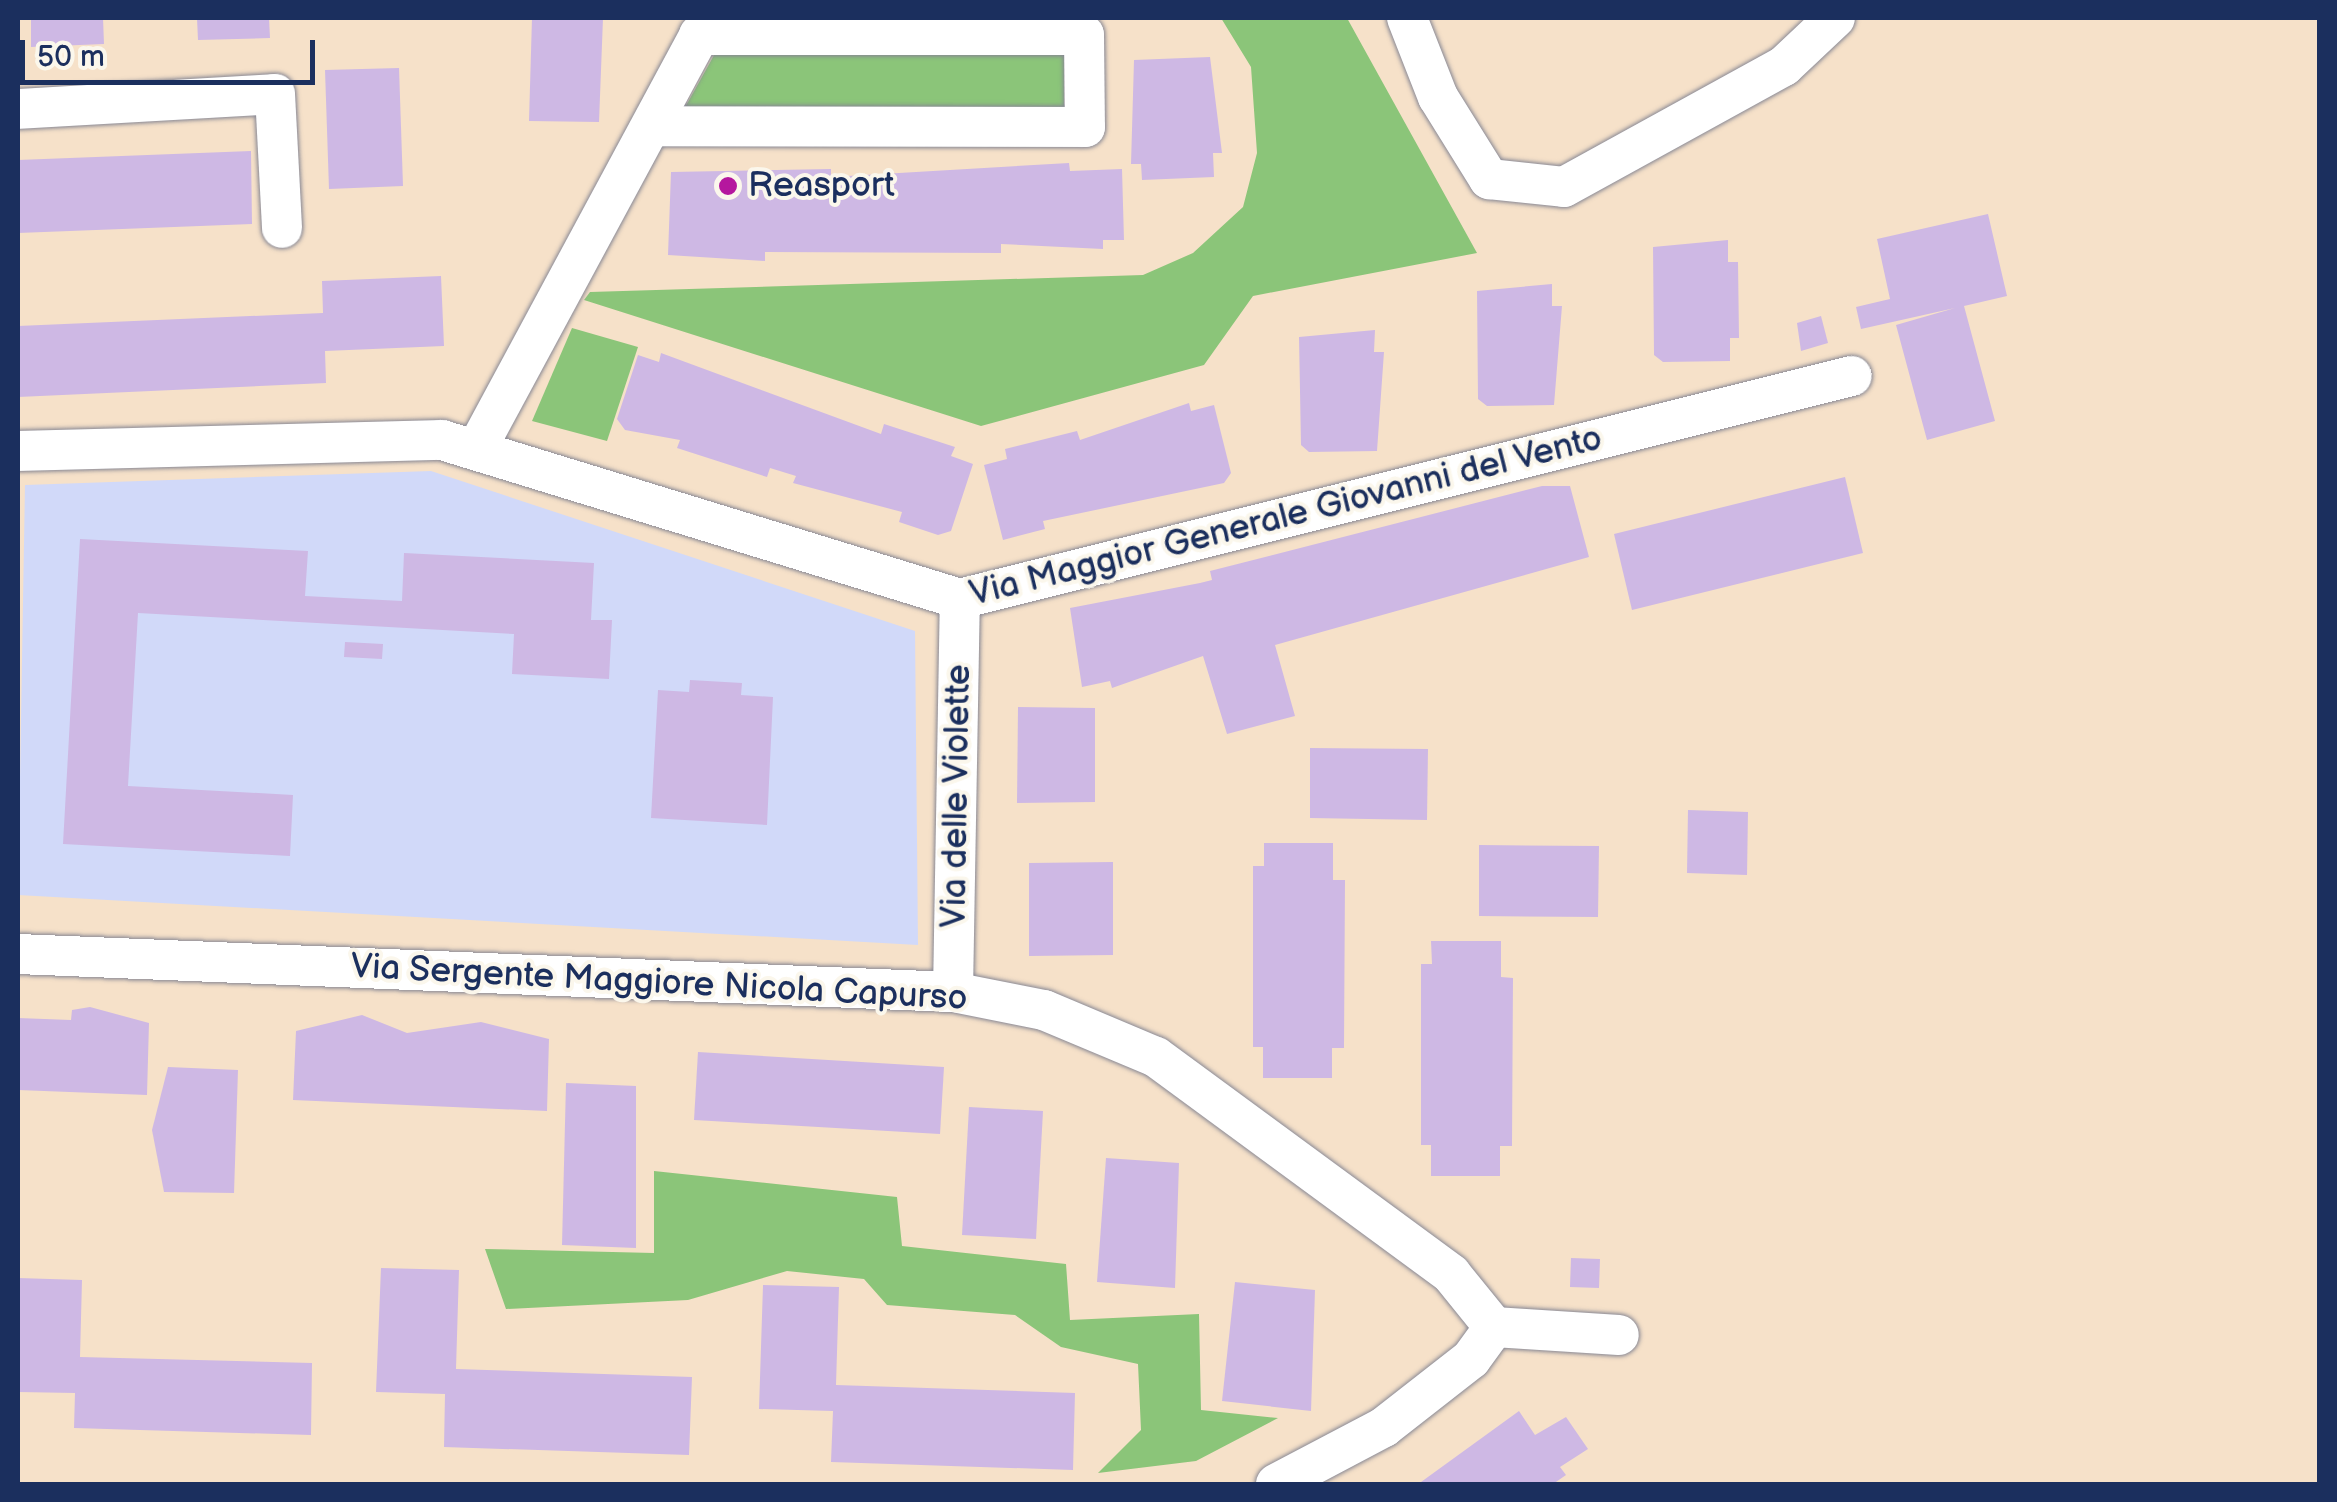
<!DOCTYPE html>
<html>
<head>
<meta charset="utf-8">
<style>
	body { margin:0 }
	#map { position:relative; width:2337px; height:1502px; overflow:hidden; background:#f6e1c9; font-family:"Balsamiq Sans",sans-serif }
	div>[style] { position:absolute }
	.built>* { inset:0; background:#d1d9f9 }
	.green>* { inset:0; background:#8bc579 }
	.building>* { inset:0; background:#ceb8e4 }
	.roads { filter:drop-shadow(0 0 2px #888894) drop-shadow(0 0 2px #888894) }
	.minor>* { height:40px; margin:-20px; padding:0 20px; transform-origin:20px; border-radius:20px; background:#fff }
	.dots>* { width:28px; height:28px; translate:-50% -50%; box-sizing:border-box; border:5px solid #fbf7ec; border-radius:50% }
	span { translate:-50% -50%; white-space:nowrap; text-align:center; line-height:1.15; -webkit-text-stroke:8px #fbf7ec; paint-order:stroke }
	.poi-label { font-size:35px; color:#1b2f5e }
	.left { translate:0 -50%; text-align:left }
	.street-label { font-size:35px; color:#1b2f5e }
	.frame { position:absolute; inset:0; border:20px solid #1b2f5e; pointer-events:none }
	.scale { position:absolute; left:20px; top:40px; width:295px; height:45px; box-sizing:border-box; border:5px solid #1b2f5e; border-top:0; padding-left:12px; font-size:30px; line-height:35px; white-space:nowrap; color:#1b2f5e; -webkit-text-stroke:8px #fbf7ec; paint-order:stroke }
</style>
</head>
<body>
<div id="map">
	<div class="built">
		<i style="clip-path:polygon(431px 471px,915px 631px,918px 945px,18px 895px,25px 485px)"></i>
	</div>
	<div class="green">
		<i style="clip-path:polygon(1221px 18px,1347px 18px,1477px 253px,1253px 296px,1204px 365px,981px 426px,584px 300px,590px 292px,1143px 275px,1193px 253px,1243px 207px,1257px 153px,1251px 67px)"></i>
		<i style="clip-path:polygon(718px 48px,1064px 48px,1064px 112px,683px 111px)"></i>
		<i style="clip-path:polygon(572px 328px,638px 347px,607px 441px,532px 421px)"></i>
		<i style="clip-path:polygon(654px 1171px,897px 1197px,902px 1246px,1066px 1264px,1070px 1320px,1199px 1314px,1201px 1410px,1278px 1418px,1196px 1461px,1098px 1473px,1141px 1430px,1138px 1364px,1061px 1347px,1015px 1315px,887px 1305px,864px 1279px,787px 1271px,688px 1300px,506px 1309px,485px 1249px,654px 1253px)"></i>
	</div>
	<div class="building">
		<i style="clip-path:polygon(31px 18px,103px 18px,104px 44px,31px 47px)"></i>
		<i style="clip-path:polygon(197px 18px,269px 18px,270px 38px,198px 40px)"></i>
		<i style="clip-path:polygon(532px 18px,603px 18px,599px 122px,529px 121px)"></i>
		<i style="clip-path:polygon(1210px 57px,1222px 153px,1213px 153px,1214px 177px,1142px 180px,1141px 164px,1131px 164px,1134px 60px)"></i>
		<i style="clip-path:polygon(399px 68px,403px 186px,329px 189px,325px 70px)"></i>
		<i style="clip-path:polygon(251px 151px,252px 224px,18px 233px,18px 160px)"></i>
		<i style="clip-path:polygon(1069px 163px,1070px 171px,1122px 169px,1124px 240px,1103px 240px,1103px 249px,1001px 244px,1001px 253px,765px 252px,765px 261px,668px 255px,671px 172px,831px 169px,831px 177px)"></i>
		<i style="clip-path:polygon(1988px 214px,2007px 296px,1964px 306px,1995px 421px,1927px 440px,1896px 325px,1955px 308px,1861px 329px,1856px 307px,1890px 299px,1877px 239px)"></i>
		<i style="clip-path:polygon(1728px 240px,1728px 262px,1738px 262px,1739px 338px,1730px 338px,1730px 361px,1663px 362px,1654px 355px,1653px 247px)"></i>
		<i style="clip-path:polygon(441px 276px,444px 346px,325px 351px,326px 383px,18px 397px,18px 326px,323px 313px,322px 281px)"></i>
		<i style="clip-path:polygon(1552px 284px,1552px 306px,1562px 306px,1554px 405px,1487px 406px,1478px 399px,1477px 291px)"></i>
		<i style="clip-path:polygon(1821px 316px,1828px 343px,1801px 351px,1797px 323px)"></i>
		<i style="clip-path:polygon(1375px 330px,1374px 352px,1384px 352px,1377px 451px,1309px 452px,1301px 445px,1299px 337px)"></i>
		<i style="clip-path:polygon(661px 353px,881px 434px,884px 424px,955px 447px,951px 456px,973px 464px,951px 531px,938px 535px,899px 522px,902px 512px,793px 483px,796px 476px,770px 468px,767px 477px,677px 448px,680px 440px,625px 430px,617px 419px,638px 355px,659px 362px)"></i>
		<i style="clip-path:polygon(1189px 403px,1191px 411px,1214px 405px,1231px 473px,1224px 483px,1043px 521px,1045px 529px,1003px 540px,984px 465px,1007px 459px,1005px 449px,1077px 431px,1080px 440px)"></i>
		<i style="clip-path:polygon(1845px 477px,1863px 553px,1632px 610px,1614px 534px)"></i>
		<i style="clip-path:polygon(1542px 486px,1570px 486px,1589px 557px,1275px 645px,1295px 716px,1227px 734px,1203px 656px,1112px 688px,1110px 681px,1082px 687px,1070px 608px,1200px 583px,1212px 580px,1210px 571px)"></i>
		<i style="clip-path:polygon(80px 539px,308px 551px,305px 596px,402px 601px,404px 553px,594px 563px,591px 620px,612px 620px,609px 679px,512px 674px,514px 634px,138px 613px,128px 786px,293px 795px,290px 856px,63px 844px)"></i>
		<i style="clip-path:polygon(345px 642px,383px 644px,382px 659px,344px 657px)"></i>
		<i style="clip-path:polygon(690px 680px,742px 683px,741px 695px,773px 697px,767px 825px,651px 818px,658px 690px,689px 692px)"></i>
		<i style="clip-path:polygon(1018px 707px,1095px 708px,1095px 802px,1017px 803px)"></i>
		<i style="clip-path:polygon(1310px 748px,1428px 749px,1427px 820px,1310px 818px)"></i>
		<i style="clip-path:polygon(1688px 810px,1748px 812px,1747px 875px,1687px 873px)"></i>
		<i style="clip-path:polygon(1264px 843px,1333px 843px,1333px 880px,1345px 880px,1344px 1048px,1332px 1048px,1332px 1078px,1263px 1078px,1263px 1047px,1253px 1047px,1253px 866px,1264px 866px)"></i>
		<i style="clip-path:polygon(1479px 845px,1599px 846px,1598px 917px,1479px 916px)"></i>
		<i style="clip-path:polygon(1113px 862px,1113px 955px,1029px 956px,1029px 863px)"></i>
		<i style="clip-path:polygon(1431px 941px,1501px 941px,1501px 977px,1513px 978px,1512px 1146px,1500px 1146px,1500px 1176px,1431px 1176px,1431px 1145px,1421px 1145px,1421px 964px,1432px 964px)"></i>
		<i style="clip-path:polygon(90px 1007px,149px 1023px,147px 1095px,18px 1090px,18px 1018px,71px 1020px,72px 1010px)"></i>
		<i style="clip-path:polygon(362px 1015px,407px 1033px,481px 1022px,549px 1039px,547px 1111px,293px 1100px,296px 1031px)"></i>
		<i style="clip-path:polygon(698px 1052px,944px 1067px,940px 1134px,694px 1120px)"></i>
		<i style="clip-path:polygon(168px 1067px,238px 1070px,234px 1193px,164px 1192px,152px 1130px)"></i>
		<i style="clip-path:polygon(566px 1083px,636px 1086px,636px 1248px,562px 1245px)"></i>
		<i style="clip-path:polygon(969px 1107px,1043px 1111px,1036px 1239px,962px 1235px)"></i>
		<i style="clip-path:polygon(1106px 1158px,1179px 1163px,1175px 1288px,1097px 1282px)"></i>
		<i style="clip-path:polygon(1571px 1258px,1600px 1259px,1599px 1288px,1570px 1287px)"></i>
		<i style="clip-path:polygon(381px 1268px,459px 1270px,456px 1369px,692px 1377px,689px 1455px,444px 1447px,445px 1394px,376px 1392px)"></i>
		<i style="clip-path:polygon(18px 1278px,82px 1280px,80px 1357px,312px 1363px,311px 1435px,74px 1428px,75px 1393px,18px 1392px)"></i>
		<i style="clip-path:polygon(1235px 1282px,1315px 1290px,1311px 1411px,1222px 1401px)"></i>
		<i style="clip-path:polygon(763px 1285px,839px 1287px,836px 1385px,1075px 1393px,1073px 1470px,831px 1462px,833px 1411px,759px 1409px)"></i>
		<i style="clip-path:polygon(1519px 1411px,1535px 1435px,1566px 1417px,1588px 1449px,1560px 1467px,1566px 1475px,1553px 1484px,1421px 1482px)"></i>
	</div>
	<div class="roads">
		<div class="minor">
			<i style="left:1407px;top:18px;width:85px;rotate:68.6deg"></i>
			<i style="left:1438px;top:97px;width:97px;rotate:58.1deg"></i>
			<i style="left:1489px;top:179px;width:75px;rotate:6.1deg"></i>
			<i style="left:1564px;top:187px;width:251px;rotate:-28.8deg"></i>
			<i style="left:1784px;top:66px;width:70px;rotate:-43.3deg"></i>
			<i style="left:18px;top:109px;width:257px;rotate:-3.3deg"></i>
			<i style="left:275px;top:94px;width:134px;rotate:87deg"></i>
			<i style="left:476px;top:450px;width:471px;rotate:-61.7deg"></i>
			<i style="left:699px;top:35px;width:385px"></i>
			<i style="left:1084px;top:35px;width:92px;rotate:89.4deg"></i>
			<i style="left:1085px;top:127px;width:432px;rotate:-179.9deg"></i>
			<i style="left:18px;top:451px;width:424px;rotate:-1.5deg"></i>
			<i style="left:442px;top:440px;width:542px;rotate:17.06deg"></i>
			<i style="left:960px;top:599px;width:919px;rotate:-14.04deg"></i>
			<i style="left:18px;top:954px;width:936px;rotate:2.33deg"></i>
			<i style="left:953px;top:992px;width:93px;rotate:11.2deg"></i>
			<i style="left:1044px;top:1010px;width:121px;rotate:22.8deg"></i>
			<i style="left:1156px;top:1057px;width:366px;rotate:36.3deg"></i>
			<i style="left:1451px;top:1274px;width:68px;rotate:50.9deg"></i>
			<i style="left:953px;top:992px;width:393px;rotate:-89deg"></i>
			<i style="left:1494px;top:1327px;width:125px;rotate:3.7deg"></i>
			<i style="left:1276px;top:1484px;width:122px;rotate:-27.8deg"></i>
			<i style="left:1384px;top:1427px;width:110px;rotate:-38deg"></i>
			<i style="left:1471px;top:1359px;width:39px;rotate:-54deg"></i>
		</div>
	</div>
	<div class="dots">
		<i style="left:728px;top:186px;background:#b5179e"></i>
	</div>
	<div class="poi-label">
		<span class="left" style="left:748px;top:186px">Reasport</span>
	</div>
	<div class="street-label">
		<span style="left:1286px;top:517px;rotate:-14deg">Via Maggior Generale Giovanni del Vento</span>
		<span style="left:957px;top:796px;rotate:-89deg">Via delle Violette</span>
		<span style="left:659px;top:983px;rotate:3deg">Via Sergente Maggiore Nicola Capurso</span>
	</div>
	<div class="frame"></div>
	<div class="scale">50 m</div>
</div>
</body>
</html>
